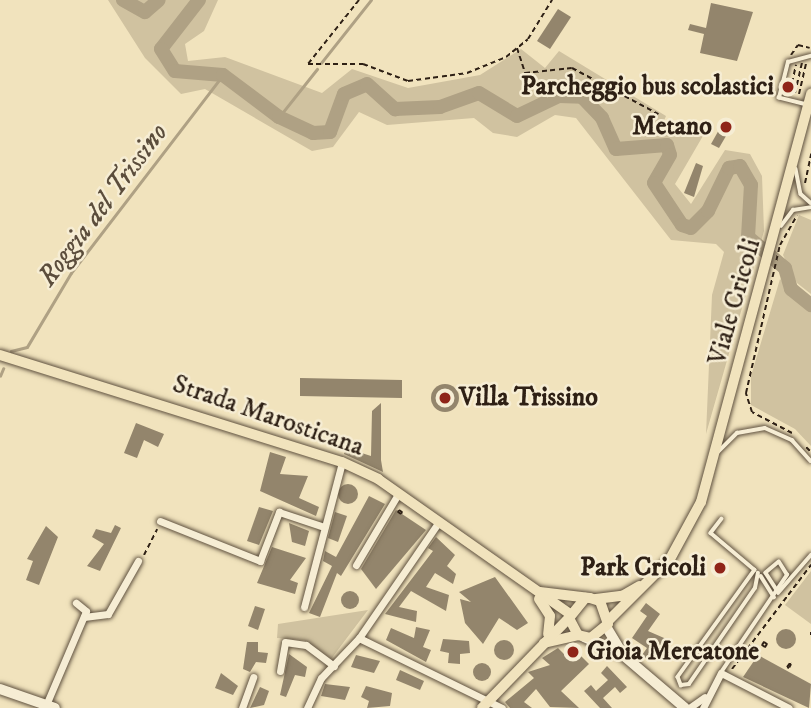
<!DOCTYPE html>
<html>
<head>
<meta charset="utf-8">
<style>
	body { margin:0 }
	#map { position:relative; width:811px; height:708px; overflow:hidden; background:#f1e3bd; font-family:"IM FELL DW Pica",serif }
	div>[style] { position:absolute }
	.green>* { inset:0; background:#d0c2a0 }
	.stream>* { height:2.5px; margin:-1.25px; padding:0 1.25px; transform-origin:1.25px; border-radius:1.25px; background:#afa184 }
	.river>* { height:14px; margin:-7px; padding:0 7px; transform-origin:7px; border-radius:7px; background:#afa184 }
	.building>* { inset:0; background:#93856c }
	.round { border-radius:50% }
	.path>* { height:2px; margin-top:-1px; transform-origin:0; background:repeating-linear-gradient(90deg,#2e2015 0 5px,transparent 0 8.5px) }
	.roads { filter:drop-shadow(0 0 2px #5f513f) drop-shadow(0 0 2px #5f513f) }
	.lane>* { height:3.5px; margin:-1.75px; padding:0 1.75px; transform-origin:1.75px; border-radius:1.75px; background:#f6edd4 }
	.street>* { height:7px; margin:-3.5px; padding:0 3.5px; transform-origin:3.5px; border-radius:3.5px; background:#f6edd4 }
	.secondary>* { height:10px; margin:-5px; padding:0 5px; transform-origin:5px; border-radius:5px; background:#f6edd4 }
	.primary>* { height:10px; margin:-5px; padding:0 5px; transform-origin:5px; border-radius:5px; background:#f1e3bd }
	.dots>* { width:19px; height:19px; translate:-50% -50%; box-sizing:border-box; border:4px solid #f6edd4; border-radius:50% }
	span { translate:-50% -50%; white-space:nowrap; text-align:center; line-height:1.15; -webkit-text-stroke:5px #f6edd4; paint-order:stroke }
	.poi-label { font-size:26px; color:#2e2015; font-weight:700 }
	.right { translate:-100% -50%; text-align:right }
	.left { translate:0 -50%; text-align:left }
	.street-label { font-size:26px; color:#2e2015 }
	.water-label { font-size:28px; color:#5b4d3c; font-style:italic }
</style>
</head>
<body>
<div id="map">
	<div class="green">
		<i style="clip-path:polygon(108px 0,218px 0,204px 31px,185px 44px,188px 61px,225px 57px,322px 93px,352px 69px,408px 88px,480px 75px,521px 49px,545px 68px,559px 51px,666px 116px,663px 123px,682px 137px,694px 121px,707px 129px,675px 184px,691px 204px,725px 150px,750px 154px,762px 176px,764px 231px,706px 434px,712px 295px,724px 252px,716px 244px,671px 240px,576px 118px,555px 115px,517px 137px,493px 133px,474px 118px,387px 125px,359px 112px,333px 147px,312px 151px,205px 89px,181px 94px,145px 58px)"></i>
		<i style="clip-path:polygon(799px 215px,811px 220px,811px 294px,797px 283px,783px 255px)"></i>
		<i style="clip-path:polygon(780px 279px,811px 309px,811px 446px,795px 429px,751px 405px,751px 376px)"></i>
		<i style="clip-path:polygon(811px 571px,811px 624px,785px 605px)"></i>
		<i style="clip-path:polygon(368px 610px,331px 659px,304px 640px,277px 638px,278px 624px)"></i>
	</div>
	<div class="stream">
		<i style="left:321px;top:63px;width:80px;rotate:-51.6deg"></i>
		<i style="left:279px;top:117px;width:61px;rotate:-51.6deg"></i>
		<i style="left:11px;top:351px;width:16px;rotate:-14deg"></i>
		<i style="left:27px;top:347px;width:86px;rotate:-59.3deg"></i>
		<i style="left:71px;top:273px;width:250px;rotate:-52.5deg"></i>
		<i style="left:0;top:376px;width:8px;rotate:-67deg"></i>
	</div>
	<div class="river">
		<i style="left:123px;top:0;width:25px;rotate:29deg"></i>
		<i style="left:145px;top:12px;width:18px;rotate:-41deg"></i>
		<i style="left:199px;top:0;width:62px;rotate:127.8deg"></i>
		<i style="left:161px;top:49px;width:26px;rotate:58deg"></i>
		<i style="left:175px;top:71px;width:48px;rotate:4.8deg"></i>
		<i style="left:223px;top:75px;width:70px;rotate:36.9deg"></i>
		<i style="left:279px;top:117px;width:38px;rotate:25deg"></i>
		<i style="left:313px;top:133px;width:17px;rotate:-3deg"></i>
		<i style="left:330px;top:132px;width:40px;rotate:-69.8deg"></i>
		<i style="left:344px;top:94px;width:25px;rotate:-23deg"></i>
		<i style="left:367px;top:84px;width:38px;rotate:42deg"></i>
		<i style="left:395px;top:109px;width:45px;rotate:-2.5deg"></i>
		<i style="left:440px;top:107px;width:41px;rotate:-19.7deg"></i>
		<i style="left:479px;top:93px;width:44px;rotate:31.2deg"></i>
		<i style="left:517px;top:116px;width:47px;rotate:-25.5deg"></i>
		<i style="left:559px;top:96px;width:23px;rotate:2deg"></i>
		<i style="left:582px;top:97px;width:29px;rotate:46deg"></i>
		<i style="left:602px;top:118px;width:34px;rotate:66deg"></i>
		<i style="left:616px;top:149px;width:51px;rotate:-4.5deg"></i>
		<i style="left:667px;top:145px;width:10px;rotate:73deg"></i>
		<i style="left:670px;top:155px;width:32px;rotate:120deg"></i>
		<i style="left:654px;top:183px;width:50px;rotate:56.3deg"></i>
		<i style="left:682px;top:225px;width:9px;rotate:18deg"></i>
		<i style="left:691px;top:228px;width:24px;rotate:-45deg"></i>
		<i style="left:708px;top:211px;width:48px;rotate:-64deg"></i>
		<i style="left:729px;top:168px;width:11px;rotate:-10deg"></i>
		<i style="left:740px;top:166px;width:22px;rotate:60deg"></i>
		<i style="left:751px;top:185px;width:52px;rotate:93.3deg"></i>
		<i style="left:748px;top:237px;width:48px;rotate:40deg"></i>
		<i style="left:785px;top:268px;width:22px;rotate:74deg"></i>
		<i style="left:791px;top:289px;width:26px;rotate:39deg"></i>
	</div>
	<div class="building">
		<i style="clip-path:polygon(711px 3px,753px 12px,737px 61px,700px 53px,704px 34px,688px 30px,690px 24px,706px 28px)"></i>
		<i style="clip-path:polygon(558px 9px,571px 17px,550px 49px,537px 41px)"></i>
		<i style="clip-path:polygon(725px 119px,733px 124px,719px 148px,711px 144px)"></i>
		<i style="clip-path:polygon(696px 163px,703px 166px,694px 197px,684px 193px)"></i>
		<i style="clip-path:polygon(300px 378px,402px 380px,402px 398px,300px 396px)"></i>
		<i class="round" style="left:431px;top:384px;width:28px;height:28px"></i>
		<i style="clip-path:polygon(381px 403px,381px 460px,383px 472px,344px 454px,346px 448px,371px 456px,372px 411px)"></i>
		<i style="clip-path:polygon(136px 423px,164px 434px,158px 447px,144px 440px,137px 458px,124px 453px)"></i>
		<i style="clip-path:polygon(270px 452px,286px 457px,280px 474px,308px 476px,299px 498px,319px 507px,316px 516px,260px 491px)"></i>
		<i class="round" style="left:338px;top:484px;width:20px;height:20px"></i>
		<i style="clip-path:polygon(369px 496px,385px 504px,341px 576px,337px 573px,320px 617px,309px 613px,332px 566px,323px 561px,325px 551px,336px 557px)"></i>
		<i style="clip-path:polygon(259px 507px,273px 511px,259px 545px,247px 541px)"></i>
		<i style="clip-path:polygon(396px 510px,426px 530px,376px 589px,361px 569px)"></i>
		<i style="clip-path:polygon(335px 512px,347px 516px,338px 542px,328px 538px)"></i>
		<i style="clip-path:polygon(289px 523px,309px 531px,305px 546px,292px 542px)"></i>
		<i style="clip-path:polygon(115px 525px,121px 528px,100px 571px,87px 566px,104px 544px,92px 537px,96px 529px,111px 533px)"></i>
		<i style="clip-path:polygon(46px 526px,58px 537px,39px 585px,26px 580px,33px 561px,27px 559px)"></i>
		<i style="clip-path:polygon(436px 537px,455px 555px,447px 566px,456px 574px,453px 584px,435px 573px,426px 587px,449px 595px,446px 611px,411px 591px,399px 607px,417px 611px,416px 622px,385px 614px,433px 551px,428px 548px)"></i>
		<i style="clip-path:polygon(272px 547px,306px 558px,290px 580px,298px 583px,295px 594px,257px 583px)"></i>
		<i style="clip-path:polygon(495px 577px,528px 623px,517px 630px,499px 618px,483px 644px,465px 623px,460px 599px,471px 602px,459px 592px)"></i>
		<i class="round" style="left:341px;top:591px;width:18px;height:18px"></i>
		<i style="clip-path:polygon(646px 603px,660px 614px,648px 631px,671px 641px,649px 661px,642px 655px,647px 648px,632px 638px,647px 616px,640px 611px)"></i>
		<i style="clip-path:polygon(255px 606px,265px 609px,258px 630px,248px 626px)"></i>
		<i style="clip-path:polygon(416px 627px,430px 630px,423px 647px,431px 650px,426px 662px,386px 640px,391px 628px,414px 638px)"></i>
		<i class="round" style="left:776px;top:629px;width:20px;height:20px"></i>
		<i style="clip-path:polygon(443px 639px,469px 641px,470px 653px,460px 654px,460px 664px,448px 663px,449px 653px,440px 651px)"></i>
		<i class="round" style="left:494px;top:640px;width:20px;height:20px"></i>
		<i style="clip-path:polygon(247px 642px,258px 642px,258px 652px,268px 653px,266px 663px,256px 662px,250px 672px,243px 669px)"></i>
		<i style="clip-path:polygon(558px 648px,565px 655px,573px 648px,589px 664px,561px 691px,579px 708px,550px 707px,536px 689px,524px 702px,532px 708px,510px 708px,505px 702px,534px 678px,528px 672px,550px 665px,542px 658px)"></i>
		<i style="clip-path:polygon(289px 654px,307px 667px,305px 677px,295px 675px,286px 697px,280px 695px)"></i>
		<i style="clip-path:polygon(356px 655px,380px 661px,374px 673px,351px 667px)"></i>
		<i style="clip-path:polygon(758px 655px,811px 684px,809px 708px,743px 677px)"></i>
		<i class="round" style="left:473px;top:663px;width:18px;height:18px"></i>
		<i style="clip-path:polygon(607px 666px,627px 687px,620px 693px,615px 687px,603px 698px,612px 708px,600px 708px,584px 691px,591px 685px,596px 691px,608px 680px,601px 673px)"></i>
		<i style="clip-path:polygon(400px 670px,424px 681px,420px 690px,396px 680px)"></i>
		<i style="clip-path:polygon(221px 673px,238px 686px,233px 695px,215px 688px)"></i>
		<i style="clip-path:polygon(325px 684px,350px 687px,345px 700px,321px 696px)"></i>
		<i style="clip-path:polygon(366px 686px,392px 693px,390px 706px,367px 708px,369px 701px,361px 697px)"></i>
		<i style="clip-path:polygon(260px 687px,269px 691px,264px 705px,250px 708px)"></i>
	</div>
	<div class="path">
		<i style="left:359px;top:0;width:82px;rotate:128.6deg"></i>
		<i style="left:308px;top:64px;width:55px"></i>
		<i style="left:363px;top:64px;width:48px;rotate:20.7deg"></i>
		<i style="left:408px;top:81px;width:60px;rotate:-7.7deg"></i>
		<i style="left:467px;top:73px;width:42px;rotate:-22.3deg"></i>
		<i style="left:506px;top:57px;width:28px;rotate:-39deg"></i>
		<i style="left:528px;top:39px;width:46px;rotate:-58.4deg"></i>
		<i style="left:517px;top:48px;width:26px;rotate:72deg"></i>
		<i style="left:525px;top:73px;width:47px;rotate:-6.1deg"></i>
		<i style="left:572px;top:68px;width:98px;rotate:28.1deg"></i>
		<i style="left:791px;top:55px;width:12px;rotate:-55deg"></i>
		<i style="left:798px;top:45px;width:12px;rotate:14deg"></i>
		<i style="left:790px;top:91px;width:27px;rotate:-77deg"></i>
		<i style="left:795px;top:93px;width:31px;rotate:-77deg"></i>
		<i style="left:799px;top:94px;width:32px;rotate:-77deg"></i>
		<i style="left:805px;top:183px;width:30px;rotate:-78deg"></i>
		<i style="left:792px;top:433px;width:45px;rotate:-152.3deg"></i>
		<i style="left:752px;top:412px;width:20px;rotate:-108deg"></i>
		<i style="left:746px;top:393px;width:152px;rotate:-77.1deg"></i>
		<i style="left:780px;top:245px;width:34px;rotate:-60deg"></i>
		<i style="left:806px;top:447px;width:7px;rotate:45deg"></i>
		<i style="left:399px;top:510px;width:4px;rotate:34deg"></i>
		<i style="left:402px;top:512px;width:2px;rotate:117deg"></i>
		<i style="left:401px;top:514px;width:4px;rotate:-146deg"></i>
		<i style="left:398px;top:512px;width:2px;rotate:-63deg"></i>
		<i style="left:144px;top:555px;width:29px;rotate:-63deg"></i>
		<i style="left:811px;top:632px;width:3px;rotate:90deg"></i>
		<i style="left:764px;top:642px;width:4px;rotate:34deg"></i>
		<i style="left:767px;top:644px;width:4px;rotate:124deg"></i>
		<i style="left:765px;top:647px;width:4px;rotate:-146deg"></i>
		<i style="left:762px;top:645px;width:4px;rotate:-56deg"></i>
		<i style="left:790px;top:663px;width:1px;rotate:45deg"></i>
		<i style="left:791px;top:664px;width:4px;rotate:117deg"></i>
		<i style="left:789px;top:668px;width:2px;rotate:-153deg"></i>
		<i style="left:787px;top:667px;width:5px;rotate:-53deg"></i>
		<i style="left:732px;top:669px;width:131px;rotate:-52.8deg"></i>
	</div>
	<div class="roads">
		<div class="lane">
			<i style="left:807px;top:105px;width:29px;rotate:-166deg"></i>
			<i style="left:779px;top:98px;width:37px;rotate:-76deg"></i>
			<i style="left:788px;top:62px;width:24px;rotate:-15deg"></i>
			<i style="left:796px;top:169px;width:25px;rotate:79deg"></i>
			<i style="left:801px;top:194px;width:13px;rotate:42deg"></i>
			<i style="left:781px;top:226px;width:20px;rotate:-53deg"></i>
			<i style="left:793px;top:210px;width:18px;rotate:-9deg"></i>
			<i style="left:718px;top:452px;width:27px;rotate:-45deg"></i>
			<i style="left:737px;top:433px;width:28px;rotate:-10deg"></i>
			<i style="left:765px;top:428px;width:30px;rotate:24deg"></i>
			<i style="left:792px;top:440px;width:28px;rotate:48deg"></i>
			<i style="left:722px;top:519px;width:18px;rotate:128deg"></i>
			<i style="left:711px;top:533px;width:57px;rotate:40.1deg"></i>
			<i style="left:755px;top:570px;width:132px;rotate:125.7deg"></i>
			<i style="left:678px;top:677px;width:9px;rotate:69deg"></i>
			<i style="left:681px;top:685px;width:8px;rotate:-7deg"></i>
			<i style="left:689px;top:684px;width:116px;rotate:-55.5deg"></i>
			<i style="left:755px;top:588px;width:15px;rotate:-79deg"></i>
			<i style="left:761px;top:576px;width:25px;rotate:58deg"></i>
			<i style="left:778px;top:593px;width:50px;rotate:-49deg"></i>
			<i style="left:722px;top:671px;width:116px;rotate:-55.9deg"></i>
			<i style="left:787px;top:575px;width:15px;rotate:-122deg"></i>
			<i style="left:779px;top:562px;width:17px;rotate:140deg"></i>
			<i style="left:766px;top:573px;width:20px;rotate:57deg"></i>
		</div>
		<div class="street">
			<i style="left:160px;top:521px;width:108px;rotate:21.8deg"></i>
			<i style="left:260px;top:561px;width:53px;rotate:-68.8deg"></i>
			<i style="left:279px;top:512px;width:44px;rotate:18.4deg"></i>
			<i style="left:356px;top:565px;width:82px;rotate:-59.4deg"></i>
			<i style="left:304px;top:607px;width:150px;rotate:-75.3deg"></i>
			<i style="left:84px;top:617px;width:24px;rotate:-7deg"></i>
			<i style="left:108px;top:614px;width:61px;rotate:-60.5deg"></i>
			<i style="left:359px;top:638px;width:159px;rotate:26.1deg"></i>
			<i style="left:280px;top:671px;width:29px;rotate:-80deg"></i>
			<i style="left:285px;top:642px;width:21px;rotate:8deg"></i>
			<i style="left:306px;top:645px;width:35px;rotate:37deg"></i>
			<i style="left:46px;top:705px;width:102px;rotate:-66.9deg"></i>
			<i style="left:86px;top:611px;width:13px;rotate:-141deg"></i>
			<i style="left:242px;top:708px;width:33px;rotate:-70deg"></i>
			<i style="left:307px;top:708px;width:33px;rotate:-65deg"></i>
			<i style="left:321px;top:678px;width:55px;rotate:-46.5deg"></i>
			<i style="left:359px;top:638px;width:140px;rotate:-55.5deg"></i>
			<i style="left:689px;top:708px;width:19px;rotate:-35deg"></i>
			<i style="left:703px;top:708px;width:39px;rotate:-63deg"></i>
			<i style="left:721px;top:673px;width:76px;rotate:27.2deg"></i>
		</div>
		<div class="secondary">
			<i style="left:607px;top:628px;width:33px;rotate:59deg"></i>
			<i style="left:624px;top:656px;width:80px;rotate:40.4deg"></i>
			<i style="left:584px;top:637px;width:38px;rotate:25deg"></i>
			<i style="left:0;top:689px;width:58px;rotate:19.1deg"></i>
		</div>
		<div class="primary">
			<i style="left:0;top:355px;width:358px;rotate:17.4deg"></i>
			<i style="left:342px;top:462px;width:40px;rotate:25deg"></i>
			<i style="left:378px;top:479px;width:233px;rotate:35.1deg"></i>
			<i style="left:540px;top:592px;width:50px;rotate:6.8deg"></i>
			<i style="left:590px;top:598px;width:10px;rotate:17deg"></i>
			<i style="left:600px;top:601px;width:24px;rotate:71deg"></i>
			<i style="left:608px;top:624px;width:22px;rotate:141deg"></i>
			<i style="left:591px;top:638px;width:13px;rotate:-167deg"></i>
			<i style="left:578px;top:635px;width:19px;rotate:-118deg"></i>
			<i style="left:569px;top:618px;width:26px;rotate:-51deg"></i>
			<i style="left:539px;top:599px;width:20px;rotate:57deg"></i>
			<i style="left:550px;top:616px;width:18px;rotate:96deg"></i>
			<i style="left:596px;top:599px;width:26px;rotate:-7deg"></i>
			<i style="left:622px;top:596px;width:20px;rotate:-30deg"></i>
			<i style="left:609px;top:620px;width:86px;rotate:-45deg"></i>
			<i style="left:670px;top:559px;width:65px;rotate:-61.5deg"></i>
			<i style="left:701px;top:502px;width:423px;rotate:-74.9deg"></i>
			<i style="left:544px;top:643px;width:35px;rotate:-13deg"></i>
			<i style="left:482px;top:708px;width:125px;rotate:-46deg"></i>
		</div>
	</div>
	<div class="dots">
		<i style="left:788px;top:87px;background:#8f2418"></i>
		<i style="left:726px;top:127px;background:#8f2418"></i>
		<i style="left:445px;top:398px;background:#8f2418"></i>
		<i style="left:720px;top:568px;background:#8f2418"></i>
		<i style="left:573px;top:652px;background:#8f2418"></i>
	</div>
	<div class="poi-label">
		<span class="right" style="left:774px;top:87px">Parcheggio bus scolastici</span>
		<span class="right" style="left:712px;top:127px">Metano</span>
		<span class="left" style="left:459px;top:398px">Villa Trissino</span>
		<span class="right" style="left:706px;top:568px">Park Cricoli</span>
		<span class="left" style="left:587px;top:652px">Gioia Mercatone</span>
	</div>
	<div class="street-label">
		<span style="left:735px;top:302px;rotate:-74deg">Viale Cricoli</span>
		<span style="left:268px;top:416px;rotate:19deg">Strada Marosticana</span>
	</div>
	<div class="water-label">
		<span style="left:103px;top:205px;rotate:-53deg">Roggia del Trissino</span>
	</div>
</div>
</body>
</html>
